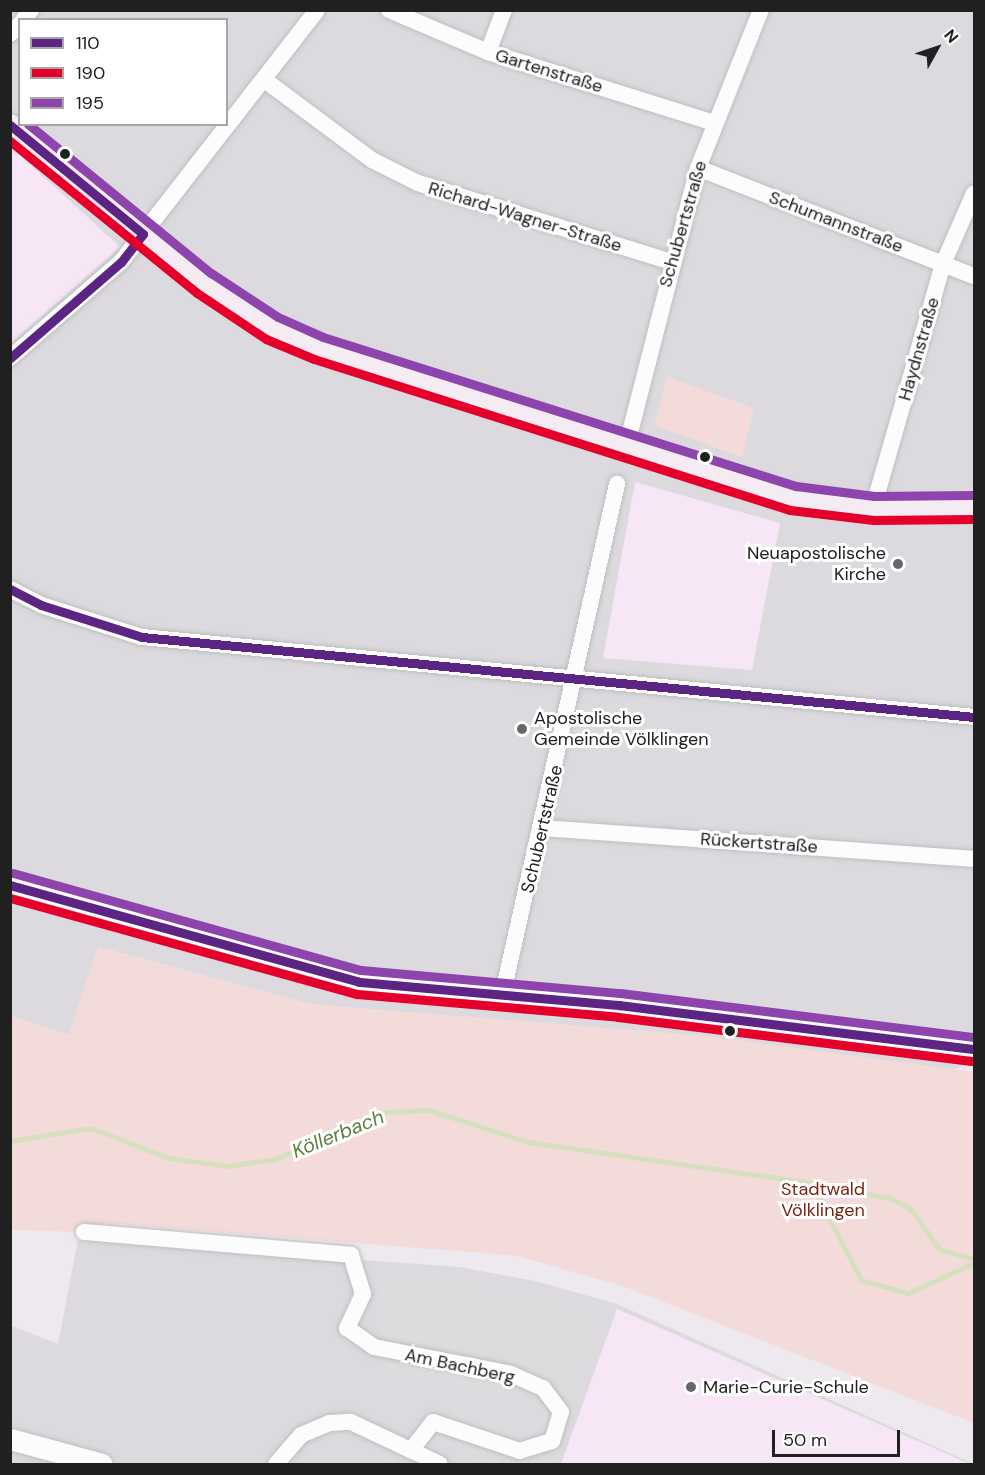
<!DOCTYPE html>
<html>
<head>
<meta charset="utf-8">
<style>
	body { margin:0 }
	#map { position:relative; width:985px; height:1475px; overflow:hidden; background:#ede9ef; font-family:"DM Sans",sans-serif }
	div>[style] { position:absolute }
	.residential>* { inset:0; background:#dcdade }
	.education>* { inset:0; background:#f6e6f6 }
	.park>* { inset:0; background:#f3dbd9 }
	.parking>* { inset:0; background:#dcdbdd }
	.stream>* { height:5px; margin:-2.5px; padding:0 2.5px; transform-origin:2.5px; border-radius:2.5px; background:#d7e0be }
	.roads { filter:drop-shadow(0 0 2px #bfbec0) drop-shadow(0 0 2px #bfbec0) }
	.minor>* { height:16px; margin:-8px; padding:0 8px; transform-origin:8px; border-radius:8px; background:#fcfcfd }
	.tertiary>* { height:21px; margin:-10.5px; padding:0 10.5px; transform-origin:10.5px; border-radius:10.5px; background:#fcfcfd }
	.secondary>* { height:22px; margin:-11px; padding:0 11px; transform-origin:11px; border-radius:11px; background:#f4ecf2 }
	.bus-1>* { height:9px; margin:-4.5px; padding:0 4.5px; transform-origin:4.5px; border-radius:4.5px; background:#5c2483 }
	.bus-2>* { height:9px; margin:-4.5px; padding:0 4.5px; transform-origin:4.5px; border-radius:4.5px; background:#e4002b }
	.bus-3>* { height:9px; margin:-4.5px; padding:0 4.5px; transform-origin:4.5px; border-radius:4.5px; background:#8e44ad }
	.dots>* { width:16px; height:16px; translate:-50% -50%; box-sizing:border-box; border:3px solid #fff; border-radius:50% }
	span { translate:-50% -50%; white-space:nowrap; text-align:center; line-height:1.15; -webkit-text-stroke:6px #fff; paint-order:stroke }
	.street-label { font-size:18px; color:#202020 }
	.poi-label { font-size:18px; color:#202020 }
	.right { translate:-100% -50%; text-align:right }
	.left { translate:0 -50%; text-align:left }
	.park-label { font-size:18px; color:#7d220f }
	.water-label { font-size:20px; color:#587f3c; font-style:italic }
	.frame { position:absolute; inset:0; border:12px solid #202020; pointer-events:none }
	.legend { position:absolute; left:18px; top:18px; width:210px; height:108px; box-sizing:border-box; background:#fff; border:2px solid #a6a6a6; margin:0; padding:8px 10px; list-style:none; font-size:18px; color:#202020 }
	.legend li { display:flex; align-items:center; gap:12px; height:30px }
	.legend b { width:30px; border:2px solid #a6a6a6 }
	.north { position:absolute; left:907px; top:18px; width:60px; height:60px; -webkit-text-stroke:4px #fff; paint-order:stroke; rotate:50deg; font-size:16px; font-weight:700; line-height:24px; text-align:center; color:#202020 }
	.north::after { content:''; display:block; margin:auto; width:21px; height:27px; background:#202020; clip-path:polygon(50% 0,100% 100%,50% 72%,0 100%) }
	.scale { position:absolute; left:772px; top:1430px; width:128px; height:27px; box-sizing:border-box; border:3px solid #202020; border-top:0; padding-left:8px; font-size:18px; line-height:21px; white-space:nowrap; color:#202020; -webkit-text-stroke:4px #fff; paint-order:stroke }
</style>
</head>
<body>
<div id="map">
	<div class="residential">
		<i style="clip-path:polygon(evenodd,11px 11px,974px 11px,974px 1059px,950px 1072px,310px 1004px,99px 947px,69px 1035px,11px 1016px,11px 11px,20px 20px,226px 20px,226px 124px,20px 124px,20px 20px)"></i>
		<i style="clip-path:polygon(78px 1240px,460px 1267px,539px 1282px,617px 1304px,974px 1464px,11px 1464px,10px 1325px,58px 1344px)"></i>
	</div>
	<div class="education">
		<i style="clip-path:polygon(10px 146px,120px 247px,11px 343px,10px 343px)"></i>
		<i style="clip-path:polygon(635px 482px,780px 523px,752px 670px,603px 658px)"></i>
		<i style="clip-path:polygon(617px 1309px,970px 1464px,561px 1464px)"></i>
	</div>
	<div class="park">
		<i style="clip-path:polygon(667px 377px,754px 408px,742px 457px,654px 425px)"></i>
		<i style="clip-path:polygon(98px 947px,310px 1004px,707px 1036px,974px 1072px,974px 1423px,625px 1287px,518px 1256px,106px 1223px,84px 1232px,11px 1230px,11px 1016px,69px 1035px)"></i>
	</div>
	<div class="parking">
		<i style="clip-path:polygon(379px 1268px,506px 1284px,606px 1308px,558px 1464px,482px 1464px,438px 1443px,452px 1406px,531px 1436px,543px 1407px,385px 1377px)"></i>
	</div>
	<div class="stream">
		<i style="left:10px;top:1141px;width:82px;rotate:-9.1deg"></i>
		<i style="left:91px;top:1128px;width:84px;rotate:21deg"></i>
		<i style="left:169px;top:1158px;width:60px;rotate:7.7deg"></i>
		<i style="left:228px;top:1166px;width:48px;rotate:-8.5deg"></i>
		<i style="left:275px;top:1159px;width:122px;rotate:-22.6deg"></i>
		<i style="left:388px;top:1112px;width:41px;rotate:-2.8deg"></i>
		<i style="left:429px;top:1110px;width:104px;rotate:17.9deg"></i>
		<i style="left:528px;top:1142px;width:286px;rotate:8.2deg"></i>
		<i style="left:811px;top:1183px;width:109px;rotate:62.7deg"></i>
		<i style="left:861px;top:1280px;width:49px;rotate:15.5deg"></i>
		<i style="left:908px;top:1293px;width:72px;rotate:-24.4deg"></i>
		<i style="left:811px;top:1183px;width:80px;rotate:10.8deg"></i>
		<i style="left:890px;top:1198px;width:22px;rotate:27deg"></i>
		<i style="left:910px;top:1208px;width:50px;rotate:54.7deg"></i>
		<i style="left:939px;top:1249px;width:36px;rotate:16deg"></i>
	</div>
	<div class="roads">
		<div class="minor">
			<i style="left:389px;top:10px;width:108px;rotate:23deg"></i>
			<i style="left:488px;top:52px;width:235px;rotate:17.4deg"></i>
			<i style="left:23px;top:20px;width:13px;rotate:-51deg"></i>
			<i style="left:10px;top:34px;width:14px;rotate:-45deg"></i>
			<i style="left:488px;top:52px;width:45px;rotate:-69.1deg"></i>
			<i style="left:266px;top:81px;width:132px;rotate:36.7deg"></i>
			<i style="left:372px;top:160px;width:51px;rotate:26.6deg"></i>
			<i style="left:418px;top:183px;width:265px;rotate:17.3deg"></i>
			<i style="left:698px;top:168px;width:296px;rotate:21.4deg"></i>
			<i style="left:10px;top:358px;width:147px;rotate:-40.9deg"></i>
			<i style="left:121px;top:262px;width:319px;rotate:-52.1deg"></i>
			<i style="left:627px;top:444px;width:285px;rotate:-75.6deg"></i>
			<i style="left:698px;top:168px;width:170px;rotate:-68.3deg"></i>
			<i style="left:873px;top:508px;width:254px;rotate:-74deg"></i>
			<i style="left:943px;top:264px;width:77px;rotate:-66.4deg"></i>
			<i style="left:10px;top:589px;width:35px;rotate:27deg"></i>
			<i style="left:41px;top:605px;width:106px;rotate:17.6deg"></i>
			<i style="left:142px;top:637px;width:836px;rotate:5.49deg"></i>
			<i style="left:543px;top:828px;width:432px;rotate:4.1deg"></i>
			<i style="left:10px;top:885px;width:362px;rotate:15.5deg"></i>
			<i style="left:359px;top:982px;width:261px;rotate:5.1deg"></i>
			<i style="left:619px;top:1005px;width:358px;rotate:7.1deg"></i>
			<i style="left:502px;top:997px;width:526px;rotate:-77.36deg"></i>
			<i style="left:84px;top:1232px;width:268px;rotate:4.9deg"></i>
			<i style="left:351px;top:1255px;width:41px;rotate:72.9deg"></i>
			<i style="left:363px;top:1294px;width:38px;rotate:115deg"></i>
			<i style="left:347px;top:1328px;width:33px;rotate:35deg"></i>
			<i style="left:374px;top:1347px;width:140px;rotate:11.1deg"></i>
			<i style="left:511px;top:1374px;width:35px;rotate:24deg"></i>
			<i style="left:543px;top:1388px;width:30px;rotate:53deg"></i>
			<i style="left:561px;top:1412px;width:30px;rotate:107deg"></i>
			<i style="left:552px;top:1441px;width:34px;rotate:163deg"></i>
			<i style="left:520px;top:1451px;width:92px;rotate:-161.6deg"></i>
			<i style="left:433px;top:1422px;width:36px;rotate:128deg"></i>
			<i style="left:276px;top:1464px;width:38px;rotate:-49deg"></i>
			<i style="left:301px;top:1435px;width:30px;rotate:-23deg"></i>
			<i style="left:329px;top:1423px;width:22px;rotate:-3deg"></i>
			<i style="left:351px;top:1422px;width:98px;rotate:25.3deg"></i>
		</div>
		<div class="tertiary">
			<i style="left:10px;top:1439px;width:95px;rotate:15.2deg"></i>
		</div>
		<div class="secondary">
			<i style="left:10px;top:125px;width:250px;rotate:39.2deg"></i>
			<i style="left:204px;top:283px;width:82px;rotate:33.5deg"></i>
			<i style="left:272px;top:328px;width:51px;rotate:23.1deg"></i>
			<i style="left:319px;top:348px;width:497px;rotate:17.6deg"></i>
			<i style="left:793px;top:498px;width:81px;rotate:7.1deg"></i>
			<i style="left:873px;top:508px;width:101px;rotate:-0.6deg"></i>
		</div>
	</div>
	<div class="bus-1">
		<i style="left:10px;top:125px;width:172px;rotate:39.3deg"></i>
		<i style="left:143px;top:234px;width:36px;rotate:128deg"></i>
		<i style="left:121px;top:262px;width:147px;rotate:139.1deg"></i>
		<i style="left:10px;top:589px;width:35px;rotate:27deg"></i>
		<i style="left:41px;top:605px;width:106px;rotate:17.6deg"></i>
		<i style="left:142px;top:637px;width:836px;rotate:5.49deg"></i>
		<i style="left:10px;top:885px;width:362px;rotate:15.5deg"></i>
		<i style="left:359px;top:982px;width:261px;rotate:5.1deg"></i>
		<i style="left:619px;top:1005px;width:358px;rotate:7.1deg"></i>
	</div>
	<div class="bus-2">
		<i style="left:10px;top:141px;width:241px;rotate:39.1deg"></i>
		<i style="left:197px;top:293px;width:83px;rotate:33.7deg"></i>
		<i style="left:266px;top:339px;width:52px;rotate:22.6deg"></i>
		<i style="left:314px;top:359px;width:499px;rotate:17.6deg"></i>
		<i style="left:790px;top:510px;width:84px;rotate:6.9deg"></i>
		<i style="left:873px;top:520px;width:101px;rotate:-0.6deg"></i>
		<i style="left:10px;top:898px;width:360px;rotate:15.5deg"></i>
		<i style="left:357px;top:994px;width:262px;rotate:5deg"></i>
		<i style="left:618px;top:1017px;width:358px;rotate:7.1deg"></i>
	</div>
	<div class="bus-3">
		<i style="left:28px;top:124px;width:236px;rotate:39.2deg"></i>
		<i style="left:211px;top:273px;width:80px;rotate:33.3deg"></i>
		<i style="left:278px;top:317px;width:49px;rotate:24deg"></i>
		<i style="left:323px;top:337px;width:496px;rotate:17.5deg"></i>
		<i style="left:796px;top:486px;width:79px;rotate:7.3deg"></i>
		<i style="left:874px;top:496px;width:100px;rotate:-0.6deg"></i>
		<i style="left:13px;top:873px;width:361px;rotate:15.6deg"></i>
		<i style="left:361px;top:970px;width:260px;rotate:5.1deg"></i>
		<i style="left:620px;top:993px;width:357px;rotate:7.1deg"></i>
	</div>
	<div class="dots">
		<i style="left:65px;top:154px;background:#202020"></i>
		<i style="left:705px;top:457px;background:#202020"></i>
		<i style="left:898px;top:564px;background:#686668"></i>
		<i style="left:522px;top:729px;background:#686668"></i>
		<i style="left:730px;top:1031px;background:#202020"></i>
		<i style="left:691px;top:1387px;background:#686668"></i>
	</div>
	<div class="street-label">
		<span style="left:549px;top:71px;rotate:17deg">Gartenstraße</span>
		<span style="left:525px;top:217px;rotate:17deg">Richard-Wagner-Straße</span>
		<span style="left:836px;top:222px;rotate:21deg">Schumannstraße</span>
		<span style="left:683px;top:224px;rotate:-74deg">Schubertstraße</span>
		<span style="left:919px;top:349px;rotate:-74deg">Haydnstraße</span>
		<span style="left:542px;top:829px;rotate:-77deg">Schubertstraße</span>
		<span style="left:759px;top:843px;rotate:4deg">Rückertstraße</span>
		<span style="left:460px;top:1366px;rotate:12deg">Am Bachberg</span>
	</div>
	<div class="poi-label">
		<span class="right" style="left:886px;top:564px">Neuapostolische<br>Kirche</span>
		<span class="left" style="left:534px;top:729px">Apostolische<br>Gemeinde Völklingen</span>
		<span class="left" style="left:703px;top:1387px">Marie-Curie-Schule</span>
	</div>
	<div class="park-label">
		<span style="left:823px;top:1200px">Stadtwald<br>Völklingen</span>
	</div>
	<div class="water-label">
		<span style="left:338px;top:1134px;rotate:-22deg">Köllerbach</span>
	</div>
	<div class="frame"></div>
	<ul class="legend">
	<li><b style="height:8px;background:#5c2483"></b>110</li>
	<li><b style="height:8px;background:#e4002b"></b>190</li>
	<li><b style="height:8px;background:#8e44ad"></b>195</li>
	</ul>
	<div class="north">N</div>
	<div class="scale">50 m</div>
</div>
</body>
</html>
